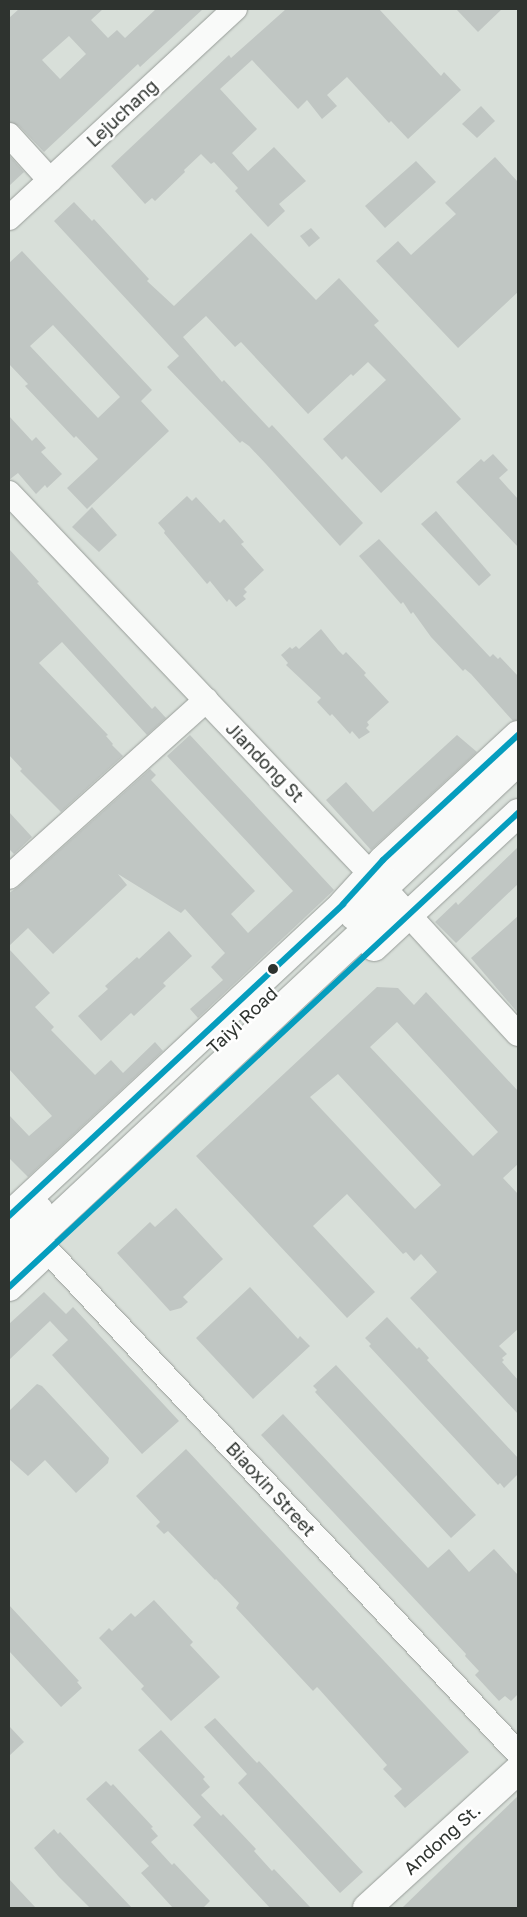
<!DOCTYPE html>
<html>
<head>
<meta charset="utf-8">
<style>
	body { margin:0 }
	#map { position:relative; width:527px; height:1917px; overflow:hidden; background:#d8dfd9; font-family:"Golos Text",sans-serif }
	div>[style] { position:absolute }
	.building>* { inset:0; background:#c0c6c3 }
	.roads { filter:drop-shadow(0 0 1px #989d99) drop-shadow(0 0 1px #989d99) }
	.minor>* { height:24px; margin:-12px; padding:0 12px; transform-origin:12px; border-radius:12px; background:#f9faf9 }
	.major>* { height:28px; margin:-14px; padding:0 14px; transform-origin:14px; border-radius:14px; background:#f9faf9 }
	.bus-1>* { height:6px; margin:-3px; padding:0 3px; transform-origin:3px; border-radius:3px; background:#059dbe }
	.dots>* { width:14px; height:14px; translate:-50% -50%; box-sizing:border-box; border:2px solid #fff; border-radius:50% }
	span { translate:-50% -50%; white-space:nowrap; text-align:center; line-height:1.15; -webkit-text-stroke:5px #fff; paint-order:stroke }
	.street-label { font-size:18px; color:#2e332f }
	.frame { position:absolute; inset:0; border:10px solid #2e332f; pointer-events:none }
</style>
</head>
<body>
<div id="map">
	<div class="building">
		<i style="clip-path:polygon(evenodd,19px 9px,103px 9px,91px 20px,108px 38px,117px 30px,125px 38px,156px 9px,203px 9px,140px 67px,138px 64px,44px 152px,19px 126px,9px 122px,9px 18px,19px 9px,69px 36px,86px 54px,60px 79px,42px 60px,69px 36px)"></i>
		<i style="clip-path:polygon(286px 9px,379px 9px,441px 76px,444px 72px,461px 90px,408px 139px,391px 121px,389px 123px,347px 77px,327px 95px,337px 106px,322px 119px,307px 100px,298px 109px,252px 60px,220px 89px,257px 129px,232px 153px,248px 171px,274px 147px,306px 181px,279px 204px,285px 211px,268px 227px,235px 191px,238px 188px,214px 162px,211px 164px,201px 154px,184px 170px,185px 172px,155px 201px,152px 198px,145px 204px,111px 166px,229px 55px,231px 58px)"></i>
		<i style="clip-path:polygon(456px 9px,502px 9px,478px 32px)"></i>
		<i style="clip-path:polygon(481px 106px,495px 121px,477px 138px,462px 124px)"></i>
		<i style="clip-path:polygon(9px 155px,24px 172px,9px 186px)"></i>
		<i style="clip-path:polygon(495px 157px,518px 182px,518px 292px,458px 348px,376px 261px,398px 241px,411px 255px,456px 214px,445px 203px)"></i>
		<i style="clip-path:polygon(416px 161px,436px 182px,385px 228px,365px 206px)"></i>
		<i style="clip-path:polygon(74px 202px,92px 221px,94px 219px,149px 279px,147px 281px,174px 306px,251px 233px,316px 300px,339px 278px,379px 321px,374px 325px,461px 419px,381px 493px,346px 456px,342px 460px,323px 439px,386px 380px,368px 362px,353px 376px,351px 374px,308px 414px,241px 342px,235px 347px,206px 316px,183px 337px,222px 382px,224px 380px,269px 428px,272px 425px,363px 523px,340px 546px,266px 464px,249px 446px,242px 441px,240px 443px,167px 367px,179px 356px,54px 221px)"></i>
		<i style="clip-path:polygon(311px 228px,320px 238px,309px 247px,300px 236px)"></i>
		<i style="clip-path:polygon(evenodd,22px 251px,152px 390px,141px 401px,169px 431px,87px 509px,67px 488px,98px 459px,76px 436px,74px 438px,25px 386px,28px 384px,9px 364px,9px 263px,22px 251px,53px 325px,120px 397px,98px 418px,30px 346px,53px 325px)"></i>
		<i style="clip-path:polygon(9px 416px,32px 441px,36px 437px,46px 448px,41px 452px,62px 474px,47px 488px,45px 485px,36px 494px,18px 473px,9px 480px)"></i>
		<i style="clip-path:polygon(493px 454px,508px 470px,499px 478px,518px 499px,518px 547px,456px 482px,481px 459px,484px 462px)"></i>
		<i style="clip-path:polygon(187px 496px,192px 501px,196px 497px,220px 523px,224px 519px,244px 542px,241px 544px,264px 570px,244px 589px,247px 592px,243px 596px,246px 599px,236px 607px,229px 599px,227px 602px,210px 581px,207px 584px,164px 533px,165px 531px,158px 523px)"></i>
		<i style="clip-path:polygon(92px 507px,117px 535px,99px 552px,72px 527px)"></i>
		<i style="clip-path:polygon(436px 511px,491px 575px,479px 586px,421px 524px)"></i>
		<i style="clip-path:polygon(379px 539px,490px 657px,493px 654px,498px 659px,500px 657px,518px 676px,518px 720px,513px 721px,471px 674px,465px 669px,463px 671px,431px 637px,413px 612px,411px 614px,403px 602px,401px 604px,359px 556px)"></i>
		<i style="clip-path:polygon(9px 549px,39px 582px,37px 583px,152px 709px,155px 706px,166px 718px,147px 735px,62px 642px,39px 663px,108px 735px,106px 736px,113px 744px,112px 745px,123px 756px,61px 812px,20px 771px,22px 769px,9px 755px)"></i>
		<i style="clip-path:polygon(321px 629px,338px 650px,343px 655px,346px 652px,366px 673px,364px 675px,389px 702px,367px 722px,369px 725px,366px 728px,370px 732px,359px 739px,352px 731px,350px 734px,332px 714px,330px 716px,317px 702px,321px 698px,286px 665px,288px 663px,281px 655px,290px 647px,292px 649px,296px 646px,299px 649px)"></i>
		<i style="clip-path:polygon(190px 735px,334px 890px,198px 1018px,190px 1009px,223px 980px,211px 967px,225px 953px,185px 909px,181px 913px,118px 874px,127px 885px,53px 954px,28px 928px,9px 946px,9px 893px,18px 887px,150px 769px,156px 775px,151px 780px,255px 891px,231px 914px,248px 933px,293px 891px,167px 756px)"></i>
		<i style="clip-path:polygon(457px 735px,477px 752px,371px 850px,326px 800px,346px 782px,373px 812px)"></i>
		<i style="clip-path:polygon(9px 812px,32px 837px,14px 854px,9px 849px)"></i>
		<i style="clip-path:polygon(518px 847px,518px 884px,456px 943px,435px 922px,456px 902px,458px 905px)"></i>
		<i style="clip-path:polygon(518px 916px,518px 1013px,471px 958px)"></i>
		<i style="clip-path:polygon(169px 931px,192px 956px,163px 983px,166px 986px,134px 1016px,131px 1013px,101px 1041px,78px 1016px,108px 989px,105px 986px,137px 957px,139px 959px)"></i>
		<i style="clip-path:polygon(9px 949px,50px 993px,35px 1007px,54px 1027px,51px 1030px,95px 1075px,111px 1060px,123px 1073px,155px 1042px,163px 1051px,28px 1177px,9px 1158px,9px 1115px,29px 1136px,52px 1116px,9px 1069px)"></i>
		<i style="clip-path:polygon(evenodd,377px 987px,398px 988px,414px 1005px,426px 992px,518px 1091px,518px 1164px,503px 1178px,518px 1194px,518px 1329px,499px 1346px,507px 1354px,502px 1358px,504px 1360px,502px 1362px,518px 1380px,518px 1414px,410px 1298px,437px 1272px,421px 1254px,414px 1261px,406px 1252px,403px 1254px,347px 1194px,313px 1226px,375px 1292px,347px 1318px,196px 1156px,377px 987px,397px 1022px,498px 1132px,473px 1156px,370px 1047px,397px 1022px,377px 987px,338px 1074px,441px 1185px,415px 1209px,310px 1097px,338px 1074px)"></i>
		<i style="clip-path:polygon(176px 1208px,223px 1259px,183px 1297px,188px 1302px,181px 1308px,170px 1311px,117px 1253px,150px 1222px,155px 1227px)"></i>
		<i style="clip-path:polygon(250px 1287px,298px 1339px,300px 1336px,310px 1346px,253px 1399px,196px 1338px)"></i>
		<i style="clip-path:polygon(44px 1292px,66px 1314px,73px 1307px,179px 1421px,142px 1454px,52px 1355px,68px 1340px,50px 1321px,9px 1360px,9px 1324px)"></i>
		<i style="clip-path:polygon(387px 1317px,417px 1349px,419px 1347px,429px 1358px,427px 1360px,518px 1458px,518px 1474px,504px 1488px,500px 1483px,498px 1485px,369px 1346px,371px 1344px,365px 1338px)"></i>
		<i style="clip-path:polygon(336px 1365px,476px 1515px,451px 1538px,315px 1392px,317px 1390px,313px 1386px)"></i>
		<i style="clip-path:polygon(37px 1384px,42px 1386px,109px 1458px,108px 1463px,76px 1493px,45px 1460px,28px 1476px,9px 1459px,9px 1411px)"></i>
		<i style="clip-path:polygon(283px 1414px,428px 1568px,449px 1549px,469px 1572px,494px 1549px,518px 1575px,518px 1694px,511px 1701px,505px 1696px,499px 1701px,475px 1675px,479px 1671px,465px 1656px,466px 1654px,261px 1435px)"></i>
		<i style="clip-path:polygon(186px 1449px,469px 1752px,405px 1808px,394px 1796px,402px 1789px,383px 1769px,387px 1765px,319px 1689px,317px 1687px,313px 1691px,236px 1608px,239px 1603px,216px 1579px,215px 1580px,168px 1531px,164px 1534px,156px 1526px,160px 1522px,136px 1496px)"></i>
		<i style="clip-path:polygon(154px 1600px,193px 1642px,190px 1645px,220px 1677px,171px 1721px,141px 1689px,144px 1686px,99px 1638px,109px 1628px,112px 1631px,131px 1613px,135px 1617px)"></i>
		<i style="clip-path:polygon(9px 1605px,79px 1681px,77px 1682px,82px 1688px,61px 1707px,9px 1651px)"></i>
		<i style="clip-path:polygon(215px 1718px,257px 1763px,259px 1761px,363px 1872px,340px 1893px,238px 1783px,247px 1774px,204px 1727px)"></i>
		<i style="clip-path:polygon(9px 1726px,24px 1742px,9px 1756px)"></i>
		<i style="clip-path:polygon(161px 1730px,205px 1777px,203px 1779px,210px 1787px,201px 1795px,221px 1816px,223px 1814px,256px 1849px,254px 1851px,272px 1871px,274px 1869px,311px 1908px,270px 1908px,193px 1825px,201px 1817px,138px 1750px)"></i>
		<i style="clip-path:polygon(106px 1781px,111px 1786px,113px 1784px,153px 1827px,151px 1828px,158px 1836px,151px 1842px,172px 1865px,174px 1863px,210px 1901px,203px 1908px,173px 1908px,141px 1873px,149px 1866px,86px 1799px)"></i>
		<i style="clip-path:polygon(518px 1796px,518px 1908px,402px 1908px,472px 1840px)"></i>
		<i style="clip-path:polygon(54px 1829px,58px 1834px,60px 1832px,132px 1908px,90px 1908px,59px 1877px,34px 1848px)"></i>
		<i style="clip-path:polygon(9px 1879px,20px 1891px,36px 1908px,9px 1908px)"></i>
	</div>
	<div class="roads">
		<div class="minor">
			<i style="left:9px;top:135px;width:61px;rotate:47.7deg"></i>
			<i style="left:9px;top:218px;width:308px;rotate:-42.8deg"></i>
			<i style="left:9px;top:493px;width:545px;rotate:46.49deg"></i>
			<i style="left:384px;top:888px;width:198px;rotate:47.5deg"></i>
			<i style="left:9px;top:877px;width:265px;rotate:-41.9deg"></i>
			<i style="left:34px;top:1236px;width:708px;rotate:46.89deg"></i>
		</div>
		<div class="major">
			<i style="left:354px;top:916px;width:217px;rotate:-43.3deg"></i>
			<i style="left:374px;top:947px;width:197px;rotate:-42.9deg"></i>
			<i style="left:9px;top:1216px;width:457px;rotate:-43deg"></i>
			<i style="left:343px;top:904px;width:59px;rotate:-47.7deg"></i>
			<i style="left:383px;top:860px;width:184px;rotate:-42.8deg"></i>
			<i style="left:9px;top:1238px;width:41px;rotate:-43deg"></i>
			<i style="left:9px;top:1263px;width:519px;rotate:-43.05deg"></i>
			<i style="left:9px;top:1287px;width:45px;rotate:-43.2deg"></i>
			<i style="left:367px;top:1908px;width:205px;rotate:-42.4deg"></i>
		</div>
	</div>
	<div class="bus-1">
		<i style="left:9px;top:1216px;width:457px;rotate:-43deg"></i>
		<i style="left:343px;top:904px;width:59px;rotate:-47.7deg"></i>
		<i style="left:383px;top:860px;width:184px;rotate:-42.8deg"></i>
		<i style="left:9px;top:1287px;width:696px;rotate:-42.96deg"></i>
	</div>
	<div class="dots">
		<i style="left:273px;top:969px;background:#2e332f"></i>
	</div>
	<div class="street-label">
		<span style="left:122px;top:113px;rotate:-43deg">Lejuchang</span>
		<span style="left:265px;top:762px;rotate:46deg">Jiandong St</span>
		<span style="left:242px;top:1020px;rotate:-43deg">Taiyi Road</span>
		<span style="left:271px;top:1489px;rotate:47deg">Biaoxin Street</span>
		<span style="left:442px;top:1839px;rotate:-42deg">Andong St.</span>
	</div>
	<div class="frame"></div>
</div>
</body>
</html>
